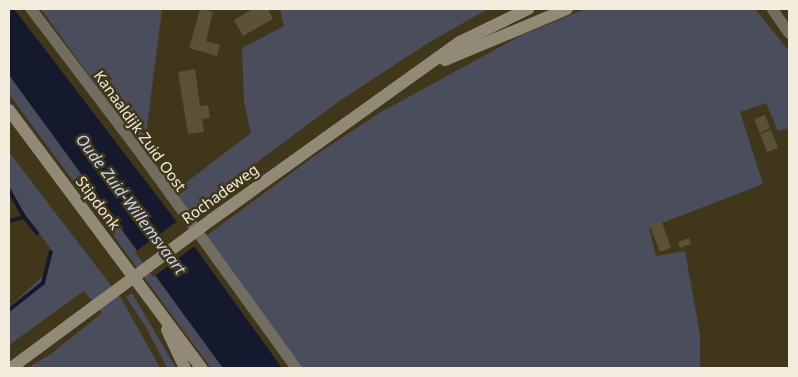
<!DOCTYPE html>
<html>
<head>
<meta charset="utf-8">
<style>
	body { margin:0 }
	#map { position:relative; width:798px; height:377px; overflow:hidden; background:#40361a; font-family:"Noto Sans",sans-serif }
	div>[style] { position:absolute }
	.green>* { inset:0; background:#4a4e5c }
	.water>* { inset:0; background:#15192e }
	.pier>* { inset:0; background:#40361a }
	.stream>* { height:4px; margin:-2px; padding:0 2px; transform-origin:2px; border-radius:2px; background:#15192e }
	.building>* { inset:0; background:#5a5137 }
	.street>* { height:11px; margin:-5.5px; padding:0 5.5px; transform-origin:5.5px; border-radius:5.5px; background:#716d60 }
	.secondary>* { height:12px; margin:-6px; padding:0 6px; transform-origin:6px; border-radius:6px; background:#928a76 }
	.secondary-bridge>* { height:12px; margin:-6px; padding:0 6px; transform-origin:6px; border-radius:6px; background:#928a76 }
	span { translate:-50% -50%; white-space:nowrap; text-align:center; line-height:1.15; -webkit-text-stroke:5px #40361a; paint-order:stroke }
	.street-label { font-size:15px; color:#f2ecdc }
	.water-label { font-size:16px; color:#c9d4fc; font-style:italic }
	.frame { position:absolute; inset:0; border:10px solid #f2ecdc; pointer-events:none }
</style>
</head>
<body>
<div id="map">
	<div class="green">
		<i style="clip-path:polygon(41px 9px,162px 9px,144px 151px,49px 20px)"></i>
		<i style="clip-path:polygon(280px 9px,488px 9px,428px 43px,338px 102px,185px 216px,158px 178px,167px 170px,180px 187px,251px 133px,244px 102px,242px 48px,284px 26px)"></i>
		<i style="clip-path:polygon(585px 9px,755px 9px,789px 51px,789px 128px,778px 131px,766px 103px,740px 112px,763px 184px,649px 228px,656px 256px,685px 251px,700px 335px,700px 368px,298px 368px,202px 239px,320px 152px,381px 112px,522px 35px)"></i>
		<i style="clip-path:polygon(9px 75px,181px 311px,223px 368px,211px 368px,9px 94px)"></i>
		<i style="clip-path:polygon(9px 152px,122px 300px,160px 368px,27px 368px,51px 354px,102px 313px,84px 291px,9px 345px,9px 307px,44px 275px,53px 252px,9px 193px)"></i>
		<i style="clip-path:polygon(132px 293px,176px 368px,167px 368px,146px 327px,126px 297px)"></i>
	</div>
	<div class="water">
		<i style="clip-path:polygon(9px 9px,14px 9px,173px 217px,282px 368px,223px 368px,9px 75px)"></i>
	</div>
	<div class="pier">
		<i style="clip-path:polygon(179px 220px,196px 245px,153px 277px,135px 252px)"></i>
	</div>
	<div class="stream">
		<i style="left:9px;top:190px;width:31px;rotate:61deg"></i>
		<i style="left:24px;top:217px;width:16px;rotate:165deg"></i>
		<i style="left:24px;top:217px;width:21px;rotate:51deg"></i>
		<i style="left:9px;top:310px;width:43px;rotate:-38.5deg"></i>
		<i style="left:43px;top:283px;width:32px;rotate:-76deg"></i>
	</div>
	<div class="building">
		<i style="clip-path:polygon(200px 9px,213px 12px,206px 41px,220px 45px,217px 56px,189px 48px)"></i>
		<i style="clip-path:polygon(253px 9px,268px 9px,273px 19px,243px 36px,234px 20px)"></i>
		<i style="clip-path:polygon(195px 69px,200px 106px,208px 105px,210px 118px,202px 119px,204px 132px,188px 134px,178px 72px)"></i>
		<i style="clip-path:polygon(765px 115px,770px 128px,760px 133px,754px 119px)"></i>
		<i style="clip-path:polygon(771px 130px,778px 148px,767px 152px,760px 134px)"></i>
		<i style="clip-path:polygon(662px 222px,671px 248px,660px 252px,650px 226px)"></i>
		<i style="clip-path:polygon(689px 238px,691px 244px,680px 248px,678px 242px)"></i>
	</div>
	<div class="street">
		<i style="left:31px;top:9px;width:182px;rotate:52.8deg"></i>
		<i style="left:141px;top:154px;width:264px;rotate:54.1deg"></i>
		<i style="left:772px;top:9px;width:29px;rotate:55deg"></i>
	</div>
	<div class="secondary">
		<i style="left:445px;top:60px;width:132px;rotate:-22.7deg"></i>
		<i style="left:9px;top:110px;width:322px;rotate:53.3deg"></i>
		<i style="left:211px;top:220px;width:306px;rotate:-35.6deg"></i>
		<i style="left:460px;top:42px;width:76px;rotate:-25.9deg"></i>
		<i style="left:167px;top:330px;width:42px;rotate:64.7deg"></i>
		<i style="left:11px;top:368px;width:114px;rotate:-36.5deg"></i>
	</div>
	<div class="secondary-bridge">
		<i style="left:103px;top:300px;width:134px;rotate:-36.5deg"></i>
	</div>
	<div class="street-label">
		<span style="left:140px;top:131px;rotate:54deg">Kanaaldijk Zuid Oost</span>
		<span style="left:220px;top:194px;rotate:-36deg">Rochadeweg</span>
		<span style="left:98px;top:203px;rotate:53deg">Stipdonk</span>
	</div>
	<div class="water-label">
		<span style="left:131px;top:204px;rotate:53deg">Oude Zuid-Willemsvaart</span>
	</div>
	<div class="frame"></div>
</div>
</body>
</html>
